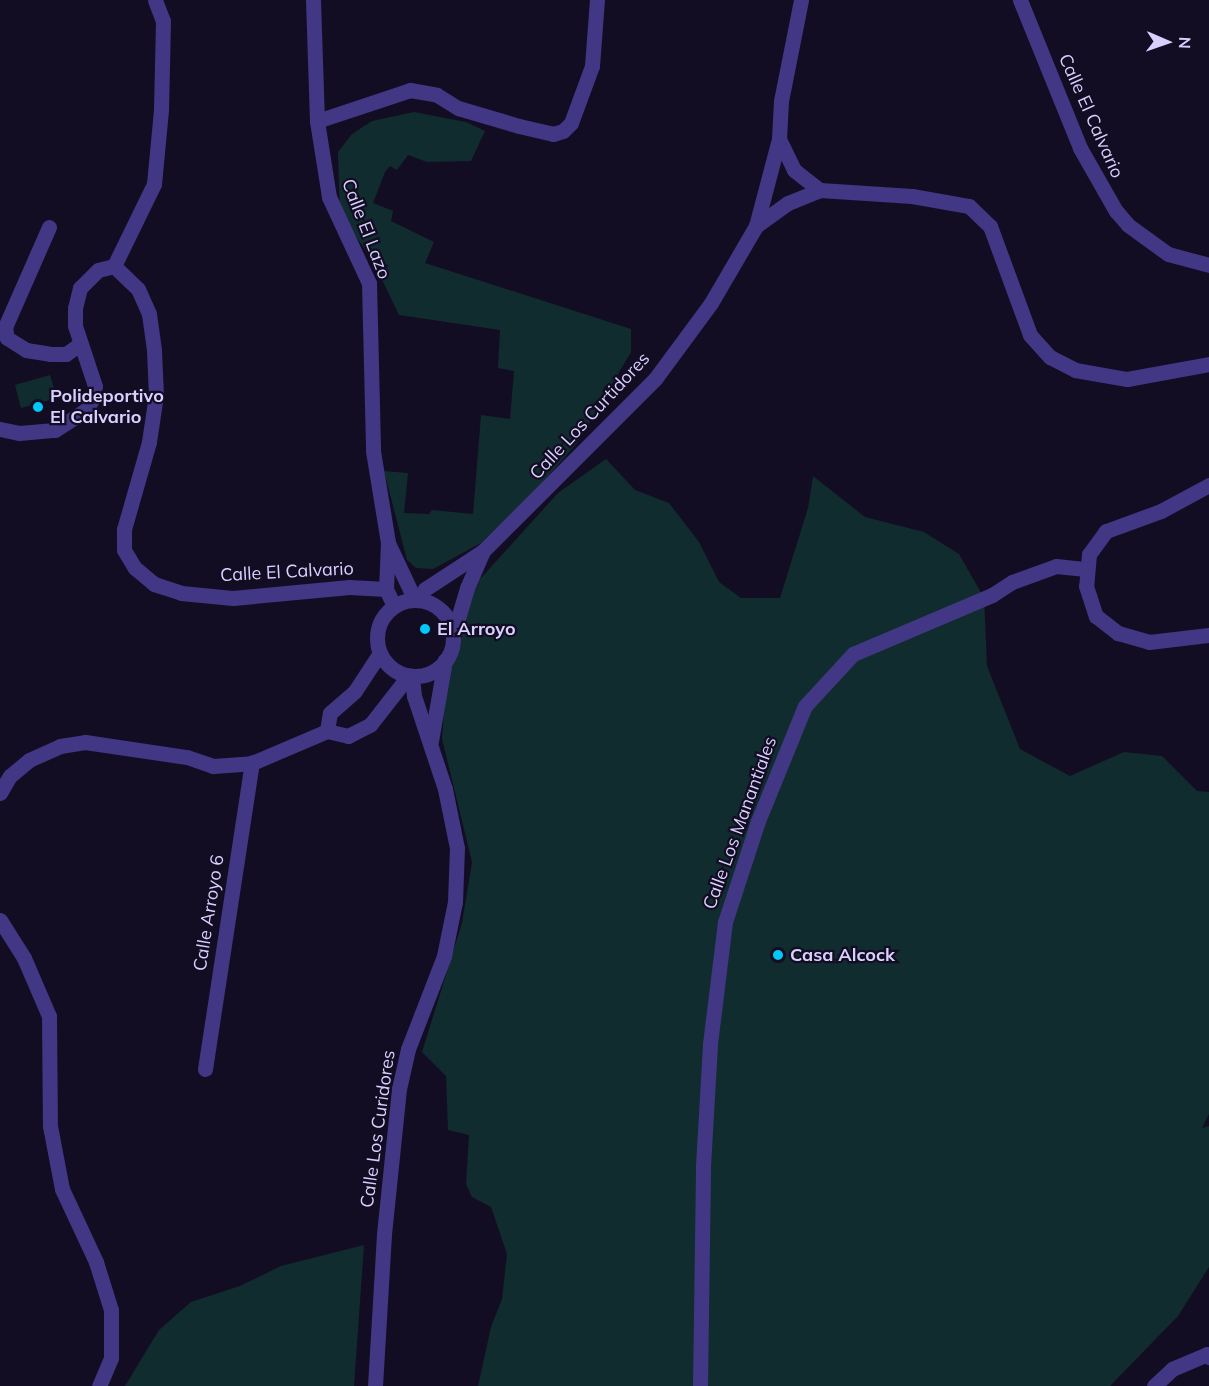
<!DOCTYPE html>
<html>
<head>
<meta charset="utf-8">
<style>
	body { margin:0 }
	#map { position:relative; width:1209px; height:1386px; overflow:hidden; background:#130d23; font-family:Mulish,sans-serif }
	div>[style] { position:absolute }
	.green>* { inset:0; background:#102c2e }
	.minor>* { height:15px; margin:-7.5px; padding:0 7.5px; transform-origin:7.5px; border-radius:7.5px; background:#423784 }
	.minor>.ring { margin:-7.5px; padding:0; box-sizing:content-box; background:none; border:15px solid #423784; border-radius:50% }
	.dots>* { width:16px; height:16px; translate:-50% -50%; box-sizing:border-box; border:3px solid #130d23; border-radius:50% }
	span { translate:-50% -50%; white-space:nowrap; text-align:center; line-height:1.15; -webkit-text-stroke:4.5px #130d23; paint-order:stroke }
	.street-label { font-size:18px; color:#dad0ff }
	.poi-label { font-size:18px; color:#dad0ff; font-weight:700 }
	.left { translate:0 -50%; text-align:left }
	.north { position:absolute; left:1137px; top:12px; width:60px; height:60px; -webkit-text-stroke:4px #130d23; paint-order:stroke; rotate:92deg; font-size:16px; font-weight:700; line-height:24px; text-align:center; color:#dad0ff }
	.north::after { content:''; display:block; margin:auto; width:21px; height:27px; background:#dad0ff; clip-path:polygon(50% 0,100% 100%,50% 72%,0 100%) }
</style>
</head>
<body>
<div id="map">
	<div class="green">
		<i style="clip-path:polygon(414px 112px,466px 122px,485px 131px,471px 161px,427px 162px,408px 155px,397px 170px,390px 166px,385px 172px,373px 203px,393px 211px,391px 221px,434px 242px,425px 263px,631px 329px,631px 352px,577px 443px,537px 489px,481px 543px,433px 569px,416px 568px,407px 560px,384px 471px,408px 473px,404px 513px,429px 514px,432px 510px,473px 514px,481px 415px,510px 419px,514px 371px,498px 368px,500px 330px,399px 315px,372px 259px,340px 215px,338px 152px,352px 134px,372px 121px)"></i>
		<i style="clip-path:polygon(50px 375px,57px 398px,21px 408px,15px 385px)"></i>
		<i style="clip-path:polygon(606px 459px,635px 490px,669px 503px,699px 542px,719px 582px,741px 598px,780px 598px,808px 508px,813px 476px,865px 517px,924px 532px,959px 554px,984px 598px,987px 666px,1020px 749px,1070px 776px,1124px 752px,1162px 756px,1197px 791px,1209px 792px,1209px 1114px,1202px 1128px,1209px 1126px,1209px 1267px,1178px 1316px,1110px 1386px,478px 1386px,491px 1327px,502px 1299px,507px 1254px,491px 1207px,472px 1197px,466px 1184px,469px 1135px,448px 1130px,446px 1076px,422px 1052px,462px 923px,472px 862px,442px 739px,446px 683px,466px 611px,480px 579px,558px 493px)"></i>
		<i style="clip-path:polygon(364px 1245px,354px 1386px,125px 1386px,159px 1330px,191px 1302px,240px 1286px,281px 1266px)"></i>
	</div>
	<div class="minor">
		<i style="left:313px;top:0;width:121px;rotate:88.1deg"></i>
		<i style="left:317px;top:121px;width:77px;rotate:81deg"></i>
		<i style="left:329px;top:197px;width:95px;rotate:65.1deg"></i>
		<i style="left:369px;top:283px;width:168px;rotate:88.6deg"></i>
		<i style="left:373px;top:451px;width:93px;rotate:80.7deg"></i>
		<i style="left:388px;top:543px;width:46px;rotate:92.5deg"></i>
		<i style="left:386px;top:589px;width:19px;rotate:65deg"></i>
		<i style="left:1020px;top:0;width:160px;rotate:67.9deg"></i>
		<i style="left:1080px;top:148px;width:73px;rotate:60.3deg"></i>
		<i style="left:1116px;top:211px;width:18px;rotate:49deg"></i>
		<i style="left:1128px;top:225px;width:49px;rotate:35.9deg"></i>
		<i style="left:1168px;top:254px;width:42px;rotate:15deg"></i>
		<i style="left:317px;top:121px;width:98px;rotate:-18.4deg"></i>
		<i style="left:410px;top:90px;width:27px;rotate:10deg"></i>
		<i style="left:437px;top:95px;width:25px;rotate:32deg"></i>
		<i style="left:458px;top:108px;width:64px;rotate:16.4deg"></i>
		<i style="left:519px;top:126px;width:35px;rotate:13deg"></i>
		<i style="left:553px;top:134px;width:10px;rotate:-17deg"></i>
		<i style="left:563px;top:131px;width:11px;rotate:-45deg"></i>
		<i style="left:571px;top:123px;width:61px;rotate:-69.8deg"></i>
		<i style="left:592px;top:66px;width:66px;rotate:-85.7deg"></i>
		<i style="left:779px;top:139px;width:34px;rotate:64deg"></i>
		<i style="left:794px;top:170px;width:33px;rotate:38deg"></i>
		<i style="left:756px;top:226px;width:90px;rotate:-75.2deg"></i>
		<i style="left:779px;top:139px;width:38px;rotate:-87deg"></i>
		<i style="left:781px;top:101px;width:103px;rotate:-78.8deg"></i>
		<i style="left:49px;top:227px;width:109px;rotate:113.7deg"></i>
		<i style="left:5px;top:327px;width:11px;rotate:80deg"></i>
		<i style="left:7px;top:338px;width:22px;rotate:32deg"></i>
		<i style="left:26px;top:350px;width:24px;rotate:9deg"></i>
		<i style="left:50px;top:354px;width:16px"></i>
		<i style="left:66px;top:354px;width:17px;rotate:-36deg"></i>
		<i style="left:114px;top:266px;width:91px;rotate:-64deg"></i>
		<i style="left:154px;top:184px;width:74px;rotate:-84.6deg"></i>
		<i style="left:161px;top:110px;width:89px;rotate:-88.7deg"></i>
		<i style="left:163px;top:21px;width:22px;rotate:-111deg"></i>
		<i style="left:0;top:429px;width:19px;rotate:12deg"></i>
		<i style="left:19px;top:433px;width:36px;rotate:-5deg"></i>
		<i style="left:55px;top:430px;width:37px;rotate:-33deg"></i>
		<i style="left:86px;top:410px;width:14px;rotate:-60deg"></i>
		<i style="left:93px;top:398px;width:12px;rotate:-81deg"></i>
		<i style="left:95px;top:386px;width:63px;rotate:-108.4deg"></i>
		<i style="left:75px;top:326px;width:18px;rotate:-90deg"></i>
		<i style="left:75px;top:308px;width:21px;rotate:-76deg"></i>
		<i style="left:80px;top:288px;width:25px;rotate:-45deg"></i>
		<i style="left:98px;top:270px;width:16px;rotate:-14deg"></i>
		<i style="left:114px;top:266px;width:33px;rotate:44deg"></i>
		<i style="left:138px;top:289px;width:27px;rotate:66deg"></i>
		<i style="left:149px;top:314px;width:37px;rotate:82deg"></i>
		<i style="left:154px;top:351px;width:44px;rotate:87.4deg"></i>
		<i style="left:156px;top:395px;width:48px;rotate:98.5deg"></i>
		<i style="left:149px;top:442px;width:91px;rotate:106deg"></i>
		<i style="left:124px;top:529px;width:21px;rotate:90deg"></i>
		<i style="left:124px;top:550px;width:21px;rotate:59deg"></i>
		<i style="left:135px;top:568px;width:25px;rotate:40deg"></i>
		<i style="left:154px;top:584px;width:28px;rotate:18deg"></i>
		<i style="left:181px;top:593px;width:52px;rotate:5.5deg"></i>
		<i style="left:233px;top:598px;width:117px;rotate:-5.4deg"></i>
		<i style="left:349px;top:587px;width:37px;rotate:3deg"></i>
		<i style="left:1209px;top:485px;width:55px;rotate:151.6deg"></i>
		<i style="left:1161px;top:511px;width:59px;rotate:160deg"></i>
		<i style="left:1106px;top:531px;width:29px;rotate:126deg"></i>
		<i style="left:1089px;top:554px;width:32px;rotate:95deg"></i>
		<i style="left:1086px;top:586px;width:32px;rotate:72deg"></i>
		<i style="left:1096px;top:616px;width:28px;rotate:38deg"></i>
		<i style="left:1118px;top:633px;width:32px;rotate:16deg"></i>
		<i style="left:1149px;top:642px;width:60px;rotate:-6.7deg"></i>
		<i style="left:388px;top:543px;width:63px;rotate:64.7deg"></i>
		<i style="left:418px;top:600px;width:13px;rotate:-58deg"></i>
		<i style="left:425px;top:589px;width:69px;rotate:-33.2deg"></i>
		<i style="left:483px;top:551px;width:243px;rotate:-45deg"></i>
		<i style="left:655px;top:379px;width:94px;rotate:-53.6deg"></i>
		<i style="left:711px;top:303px;width:89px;rotate:-59.7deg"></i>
		<i style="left:756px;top:226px;width:39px;rotate:-36deg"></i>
		<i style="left:788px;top:203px;width:35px;rotate:-22deg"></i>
		<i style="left:820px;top:190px;width:92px;rotate:3.7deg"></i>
		<i style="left:912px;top:196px;width:58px;rotate:10deg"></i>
		<i style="left:969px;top:206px;width:29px;rotate:44deg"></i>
		<i style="left:990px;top:226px;width:116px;rotate:69.8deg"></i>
		<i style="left:1030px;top:335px;width:30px;rotate:48deg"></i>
		<i style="left:1050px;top:357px;width:28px;rotate:27deg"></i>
		<i style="left:1075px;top:370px;width:53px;rotate:9.8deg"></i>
		<i style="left:1127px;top:379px;width:83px;rotate:-10.4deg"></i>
		<i class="ring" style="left:377px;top:600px;width:61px;height:61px"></i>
		<i style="left:453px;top:635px;width:49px;rotate:-73.4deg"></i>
		<i style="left:467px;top:588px;width:40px;rotate:-66.6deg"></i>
		<i style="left:327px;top:731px;width:18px;rotate:-81deg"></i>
		<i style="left:330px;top:713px;width:33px;rotate:-41deg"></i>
		<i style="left:355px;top:691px;width:45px;rotate:-56.7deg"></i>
		<i style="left:431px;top:741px;width:82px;rotate:-80.2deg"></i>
		<i style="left:0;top:793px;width:20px;rotate:-60deg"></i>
		<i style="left:10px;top:776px;width:25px;rotate:-40deg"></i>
		<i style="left:29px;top:760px;width:34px;rotate:-24deg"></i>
		<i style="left:60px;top:746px;width:25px;rotate:-9deg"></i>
		<i style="left:85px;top:742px;width:103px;rotate:8.4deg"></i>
		<i style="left:187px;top:757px;width:28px;rotate:19deg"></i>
		<i style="left:213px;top:766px;width:39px;rotate:-4deg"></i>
		<i style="left:252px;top:763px;width:82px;rotate:-23.1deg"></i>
		<i style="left:327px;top:731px;width:22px;rotate:13deg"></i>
		<i style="left:348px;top:736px;width:25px;rotate:-27deg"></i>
		<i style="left:370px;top:725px;width:63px;rotate:-52deg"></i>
		<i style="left:0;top:920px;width:45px;rotate:57.7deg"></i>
		<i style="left:24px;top:958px;width:63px;rotate:66.7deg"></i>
		<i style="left:49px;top:1016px;width:110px;rotate:89.5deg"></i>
		<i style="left:50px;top:1126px;width:64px;rotate:79.2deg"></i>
		<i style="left:62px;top:1189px;width:81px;rotate:65deg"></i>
		<i style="left:96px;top:1262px;width:50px;rotate:72.6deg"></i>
		<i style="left:111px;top:1310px;width:48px;rotate:90deg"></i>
		<i style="left:111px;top:1358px;width:30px;rotate:113deg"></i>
		<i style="left:205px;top:1069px;width:310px;rotate:-81.3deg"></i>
		<i style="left:375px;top:1386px;width:152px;rotate:-86.6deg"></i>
		<i style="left:384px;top:1234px;width:146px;rotate:-84.1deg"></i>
		<i style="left:399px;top:1089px;width:41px;rotate:-77.3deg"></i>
		<i style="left:408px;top:1049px;width:100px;rotate:-68.8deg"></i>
		<i style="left:444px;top:956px;width:55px;rotate:-78.5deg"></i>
		<i style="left:455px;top:902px;width:54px;rotate:-87.9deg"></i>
		<i style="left:457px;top:848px;width:60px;rotate:-101.5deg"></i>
		<i style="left:445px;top:789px;width:98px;rotate:-108.4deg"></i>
		<i style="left:414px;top:696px;width:20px;rotate:-96deg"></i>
		<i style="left:700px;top:1386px;width:220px;rotate:-89.2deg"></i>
		<i style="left:703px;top:1166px;width:122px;rotate:-86.7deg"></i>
		<i style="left:710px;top:1044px;width:123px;rotate:-83deg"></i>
		<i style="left:725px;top:922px;width:106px;rotate:-71.9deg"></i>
		<i style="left:758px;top:821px;width:124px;rotate:-67.8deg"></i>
		<i style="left:805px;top:706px;width:71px;rotate:-47.3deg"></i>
		<i style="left:853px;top:654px;width:151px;rotate:-23deg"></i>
		<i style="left:992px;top:595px;width:24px;rotate:-33deg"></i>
		<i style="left:1012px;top:582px;width:47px;rotate:-20deg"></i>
		<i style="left:1056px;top:566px;width:30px;rotate:6deg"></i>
		<i style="left:1154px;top:1386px;width:25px;rotate:-43deg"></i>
		<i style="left:1172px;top:1369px;width:38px;rotate:-23deg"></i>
		<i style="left:1207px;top:1354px;width:4px;rotate:56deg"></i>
	</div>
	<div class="dots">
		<i style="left:38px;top:407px;background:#00c8fb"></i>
		<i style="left:425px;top:629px;background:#00c8fb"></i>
		<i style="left:778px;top:955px;background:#00c8fb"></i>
	</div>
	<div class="street-label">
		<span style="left:1091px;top:116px;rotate:66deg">Calle El Calvario</span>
		<span style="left:366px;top:229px;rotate:69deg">Calle El Lazo</span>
		<span style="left:590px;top:416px;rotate:-47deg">Calle Los Curtidores</span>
		<span style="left:287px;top:572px;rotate:-3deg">Calle El Calvario</span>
		<span style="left:740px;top:823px;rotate:-70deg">Calle Los Manantiales</span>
		<span style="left:209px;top:913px;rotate:-81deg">Calle Arroyo 6</span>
		<span style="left:378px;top:1129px;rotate:-82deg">Calle Los Curidores</span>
	</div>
	<div class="poi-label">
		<span class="left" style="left:50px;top:407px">Polideportivo<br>El Calvario</span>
		<span class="left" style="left:437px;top:629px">El Arroyo</span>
		<span class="left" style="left:790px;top:955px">Casa Alcock</span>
	</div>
	<div class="north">N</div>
</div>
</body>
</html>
